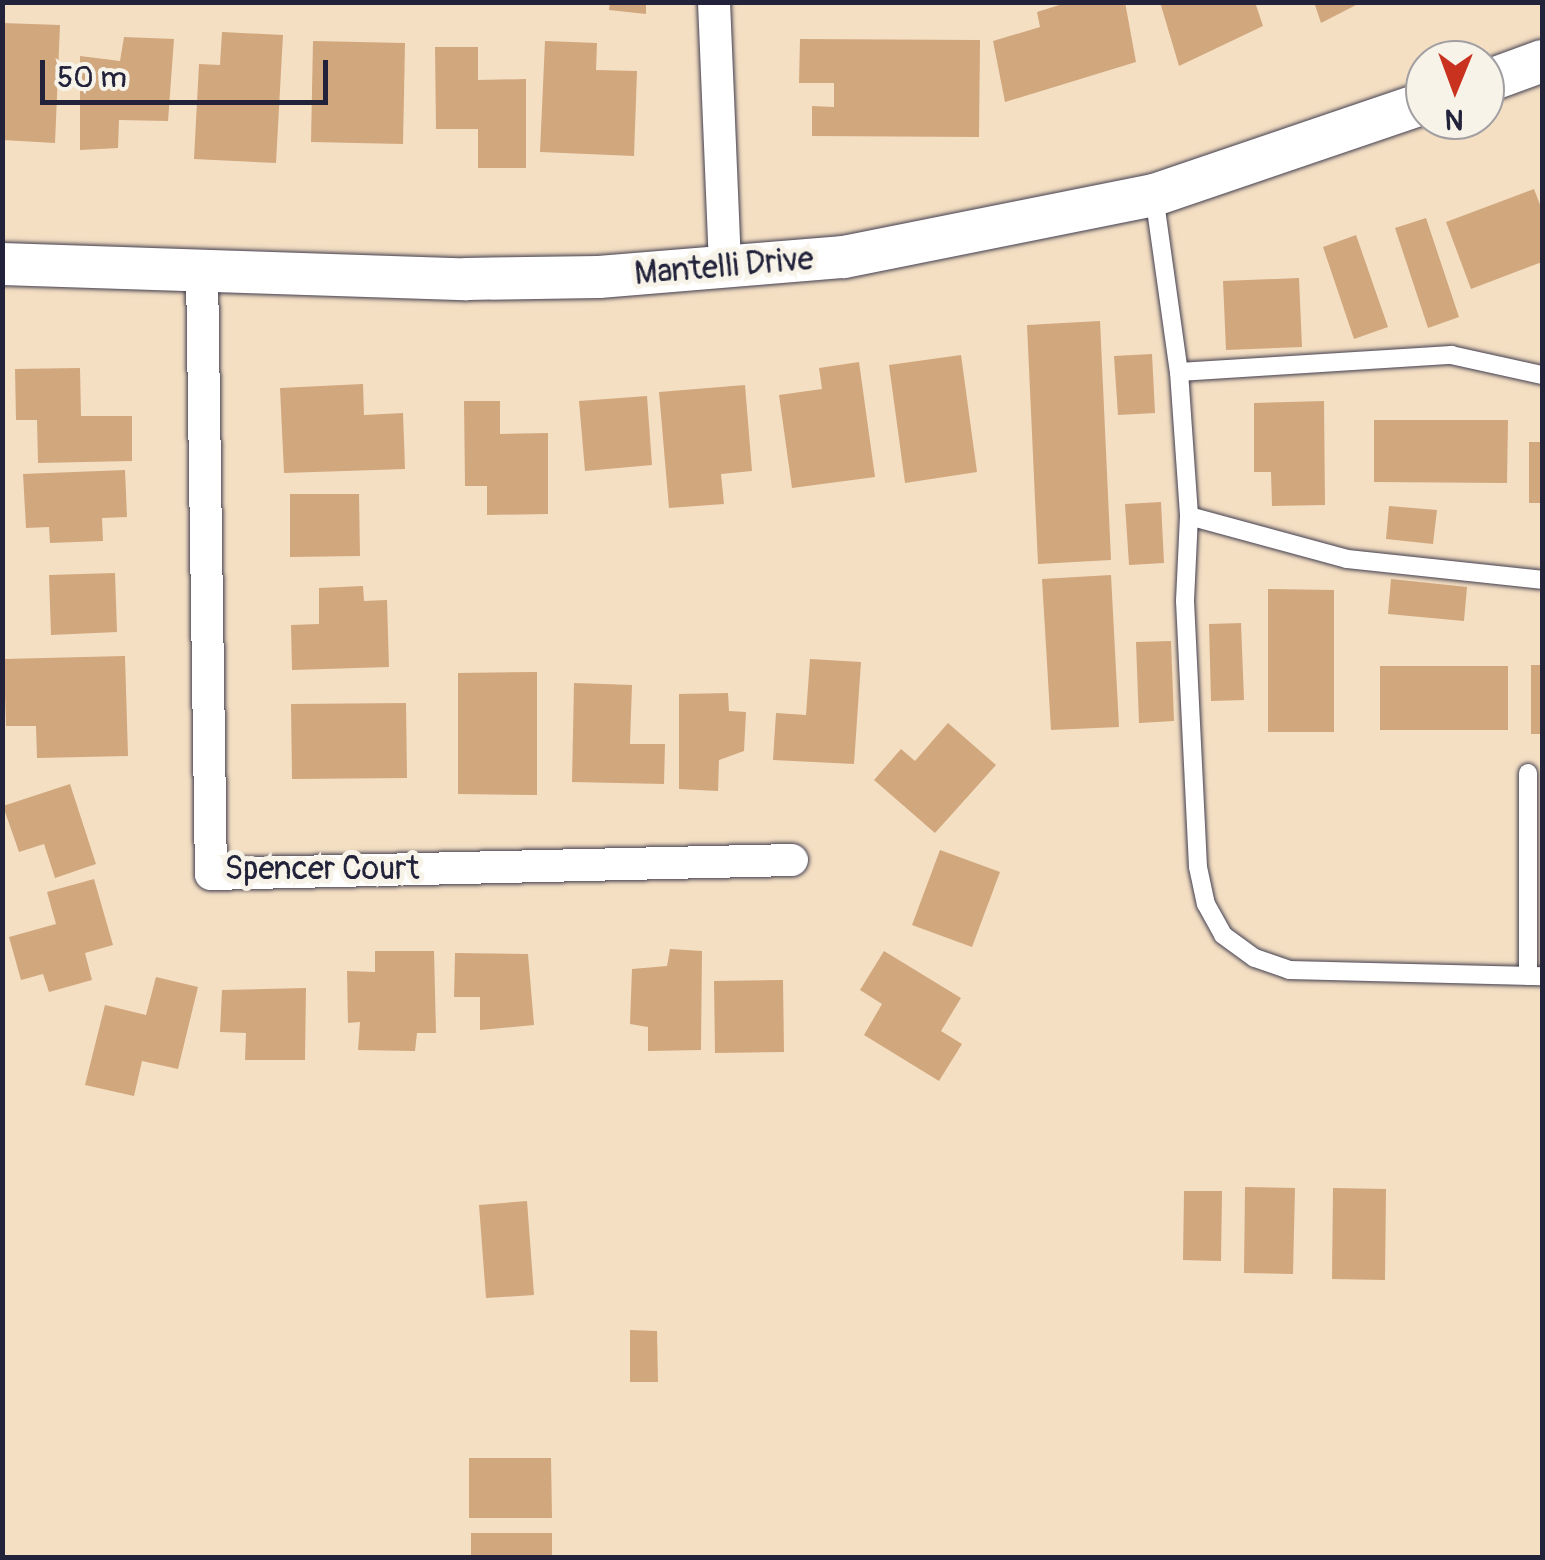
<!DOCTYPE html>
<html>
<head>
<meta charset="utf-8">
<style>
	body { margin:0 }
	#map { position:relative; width:1545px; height:1560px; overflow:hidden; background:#f4dfc3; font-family:Pangolin,sans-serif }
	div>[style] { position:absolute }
	.building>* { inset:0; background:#d1a77e }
	.roads { filter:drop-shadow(0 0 2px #423e4f) drop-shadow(0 0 2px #423e4f) }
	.service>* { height:18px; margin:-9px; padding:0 9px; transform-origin:9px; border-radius:9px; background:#fff }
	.minor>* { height:32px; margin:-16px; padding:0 16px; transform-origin:16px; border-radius:16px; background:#fff }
	.tertiary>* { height:42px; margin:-21px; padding:0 21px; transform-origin:21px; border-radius:21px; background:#fff }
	span { translate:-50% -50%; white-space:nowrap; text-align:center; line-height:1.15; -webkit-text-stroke:10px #f7f3e8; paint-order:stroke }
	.street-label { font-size:32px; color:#22223b }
	.frame { position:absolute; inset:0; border:5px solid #22223b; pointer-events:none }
	.north { position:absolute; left:1405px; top:40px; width:100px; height:100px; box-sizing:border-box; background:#f7f3e8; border:2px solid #a29fa3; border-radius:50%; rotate:181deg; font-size:28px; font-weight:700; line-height:40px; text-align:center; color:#22223b }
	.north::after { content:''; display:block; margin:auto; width:35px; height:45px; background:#c8321e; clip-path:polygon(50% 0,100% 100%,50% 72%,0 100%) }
	.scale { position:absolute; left:40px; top:60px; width:288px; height:45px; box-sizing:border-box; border:5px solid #22223b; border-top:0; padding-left:12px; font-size:30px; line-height:35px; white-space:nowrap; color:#22223b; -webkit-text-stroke:8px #f7f3e8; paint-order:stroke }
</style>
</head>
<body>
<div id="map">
	<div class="building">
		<i style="clip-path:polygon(610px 2px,646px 2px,646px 14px,609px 10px)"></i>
		<i style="clip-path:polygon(1069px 2px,1125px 2px,1136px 62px,1005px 102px,993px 41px,1040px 27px,1037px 12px)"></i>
		<i style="clip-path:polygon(1160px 2px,1255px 2px,1263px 26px,1179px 66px)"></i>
		<i style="clip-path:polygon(1314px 2px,1355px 2px,1356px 5px,1321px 23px)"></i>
		<i style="clip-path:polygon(2px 23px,60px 25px,55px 143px,2px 140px)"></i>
		<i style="clip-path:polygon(222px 32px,283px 35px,276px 163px,194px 159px,199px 64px,220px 65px)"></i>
		<i style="clip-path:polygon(124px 37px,174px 39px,168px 121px,119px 120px,118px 148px,80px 150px,80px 56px,120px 61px)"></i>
		<i style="clip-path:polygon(800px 39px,980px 40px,979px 137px,812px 136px,812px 106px,834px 107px,834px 83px,799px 83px)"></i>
		<i style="clip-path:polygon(313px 41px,405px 43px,403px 144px,311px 142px)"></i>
		<i style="clip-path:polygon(545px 41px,597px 43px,596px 70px,637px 71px,634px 156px,540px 152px)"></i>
		<i style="clip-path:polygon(435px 47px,478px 47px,478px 80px,526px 79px,526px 168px,478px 168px,478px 129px,436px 129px)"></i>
		<i style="clip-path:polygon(1534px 189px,1542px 210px,1542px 262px,1471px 289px,1446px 222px)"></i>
		<i style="clip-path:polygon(1426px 218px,1459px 317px,1428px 328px,1395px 228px)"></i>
		<i style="clip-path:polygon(1356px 235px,1388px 327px,1354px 339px,1323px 247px)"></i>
		<i style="clip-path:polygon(1299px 278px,1302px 347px,1226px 350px,1223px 281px)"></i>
		<i style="clip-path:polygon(1100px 321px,1111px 560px,1038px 564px,1027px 325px)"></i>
		<i style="clip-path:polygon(1152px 354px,1155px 413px,1118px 415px,1114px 356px)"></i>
		<i style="clip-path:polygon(961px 355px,977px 472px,905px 483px,889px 365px)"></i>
		<i style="clip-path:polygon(859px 362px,875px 477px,792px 488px,779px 395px,822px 389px,819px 368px)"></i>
		<i style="clip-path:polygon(80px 368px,81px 416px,132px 416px,132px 461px,38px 463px,37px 420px,16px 420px,15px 369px)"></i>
		<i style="clip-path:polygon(363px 384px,364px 415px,403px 413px,405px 469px,284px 473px,280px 388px)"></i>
		<i style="clip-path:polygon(745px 385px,752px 471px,721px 474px,724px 504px,669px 508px,659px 392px)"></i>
		<i style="clip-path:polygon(647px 396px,652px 465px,585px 471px,579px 401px)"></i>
		<i style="clip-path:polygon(464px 401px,500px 401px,500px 434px,548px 433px,548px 514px,487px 515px,487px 486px,465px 486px)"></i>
		<i style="clip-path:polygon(1324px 401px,1325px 505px,1272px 506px,1271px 472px,1254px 472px,1254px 403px)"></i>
		<i style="clip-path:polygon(1374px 420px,1508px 420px,1507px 483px,1374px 482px)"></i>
		<i style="clip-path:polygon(1529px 442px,1542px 442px,1542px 503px,1529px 503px)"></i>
		<i style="clip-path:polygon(125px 470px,127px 517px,102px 518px,103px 541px,50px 543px,49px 527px,26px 528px,23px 474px)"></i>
		<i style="clip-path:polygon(290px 494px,359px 494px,360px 556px,290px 557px)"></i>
		<i style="clip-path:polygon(1161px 502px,1164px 563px,1129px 565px,1125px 504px)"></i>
		<i style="clip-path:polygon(1389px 506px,1437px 510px,1433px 544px,1386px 539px)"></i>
		<i style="clip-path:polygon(115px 573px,117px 632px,51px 635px,49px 575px)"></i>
		<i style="clip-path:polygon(1111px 575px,1119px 727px,1051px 730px,1042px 579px)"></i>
		<i style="clip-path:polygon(1391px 579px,1467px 587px,1464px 621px,1388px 614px)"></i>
		<i style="clip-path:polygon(363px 586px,364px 601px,387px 600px,389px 667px,292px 670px,291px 625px,319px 624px,319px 588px)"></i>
		<i style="clip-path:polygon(1268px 589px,1334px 590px,1334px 732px,1268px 732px)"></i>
		<i style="clip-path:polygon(1241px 623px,1244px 700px,1211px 701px,1209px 624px)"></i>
		<i style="clip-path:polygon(1171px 641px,1174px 721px,1139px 723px,1136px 642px)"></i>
		<i style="clip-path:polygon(125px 656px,128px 756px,37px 758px,36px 726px,6px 726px,4px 659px)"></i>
		<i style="clip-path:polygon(810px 659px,861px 662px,854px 764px,773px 760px,776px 713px,806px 715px)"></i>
		<i style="clip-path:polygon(1531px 665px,1542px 665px,1542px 734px,1531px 734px)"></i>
		<i style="clip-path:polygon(1380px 666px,1508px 666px,1508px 730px,1380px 730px)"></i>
		<i style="clip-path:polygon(537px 672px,537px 795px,458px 794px,458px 673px)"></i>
		<i style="clip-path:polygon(574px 683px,632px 685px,630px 744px,665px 744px,664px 784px,572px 782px)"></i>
		<i style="clip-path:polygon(728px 693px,729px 711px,746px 712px,744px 751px,719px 760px,718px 791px,679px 789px,679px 694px)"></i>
		<i style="clip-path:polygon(406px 703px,407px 778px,292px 779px,291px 704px)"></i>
		<i style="clip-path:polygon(948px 723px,996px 765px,935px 833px,874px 780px,901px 749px,915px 761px)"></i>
		<i style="clip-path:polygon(70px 784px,96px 864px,55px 878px,44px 844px,19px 852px,3px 806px)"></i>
		<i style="clip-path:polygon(940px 850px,1000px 872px,972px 947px,912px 925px)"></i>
		<i style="clip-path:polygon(94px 879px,113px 945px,85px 953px,92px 980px,49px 992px,43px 974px,21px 980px,9px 937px,56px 924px,47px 892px)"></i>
		<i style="clip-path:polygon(670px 949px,702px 951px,701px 1050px,648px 1051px,648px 1027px,630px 1024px,632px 969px,667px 966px)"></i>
		<i style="clip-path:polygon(375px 951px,434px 951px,436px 1033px,417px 1033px,415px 1051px,358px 1050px,360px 1022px,348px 1023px,347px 971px,375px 972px)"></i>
		<i style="clip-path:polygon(884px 951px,961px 998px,941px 1031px,962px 1044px,939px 1081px,864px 1035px,882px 1004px,860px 990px)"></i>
		<i style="clip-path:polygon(455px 953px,528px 954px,534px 1025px,480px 1030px,480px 997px,454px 997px)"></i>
		<i style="clip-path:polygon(156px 977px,198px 987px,178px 1069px,142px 1061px,134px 1096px,85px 1085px,105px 1005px,146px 1015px)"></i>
		<i style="clip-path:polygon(783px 980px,784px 1052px,715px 1053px,714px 981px)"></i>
		<i style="clip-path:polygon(306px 988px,305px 1060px,245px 1060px,246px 1033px,220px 1032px,222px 990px)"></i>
		<i style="clip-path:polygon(1245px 1187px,1295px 1188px,1293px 1274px,1244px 1273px)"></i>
		<i style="clip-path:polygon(1333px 1188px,1386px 1189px,1385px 1280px,1332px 1279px)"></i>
		<i style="clip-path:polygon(1184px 1191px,1222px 1191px,1221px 1261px,1183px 1260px)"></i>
		<i style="clip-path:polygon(527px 1201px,534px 1295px,486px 1298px,479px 1205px)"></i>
		<i style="clip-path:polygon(630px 1330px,657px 1331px,658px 1382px,630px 1382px)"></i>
		<i style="clip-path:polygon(469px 1458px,551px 1458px,552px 1518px,469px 1518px)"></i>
		<i style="clip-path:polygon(471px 1533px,552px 1533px,552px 1558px,471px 1558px)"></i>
	</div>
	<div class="roads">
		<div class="service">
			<i style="left:1154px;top:195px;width:179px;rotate:82deg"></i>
			<i style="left:1179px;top:372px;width:144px;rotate:86deg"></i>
			<i style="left:1189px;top:516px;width:164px;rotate:15.2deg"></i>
			<i style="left:1347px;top:559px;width:196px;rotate:6.1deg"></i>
			<i style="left:1179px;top:372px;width:273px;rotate:-3.6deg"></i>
			<i style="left:1451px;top:355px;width:93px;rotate:12.4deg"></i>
			<i style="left:1189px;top:516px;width:85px;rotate:92.7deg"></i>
			<i style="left:1185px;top:601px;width:266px;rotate:87.2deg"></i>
			<i style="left:1198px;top:867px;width:38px;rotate:78deg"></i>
			<i style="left:1206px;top:904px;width:35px;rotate:61deg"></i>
			<i style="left:1223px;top:935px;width:39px;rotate:36deg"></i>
			<i style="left:1255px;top:958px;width:36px;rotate:19deg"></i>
			<i style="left:1289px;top:970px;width:253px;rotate:1.4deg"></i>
			<i style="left:1528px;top:773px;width:203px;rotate:90deg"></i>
		</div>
		<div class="minor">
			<i style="left:714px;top:2px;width:267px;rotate:87.6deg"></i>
			<i style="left:202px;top:270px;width:604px;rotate:89.15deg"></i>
			<i style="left:211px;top:874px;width:581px;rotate:-1.38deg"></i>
		</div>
		<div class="tertiary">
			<i style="left:1485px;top:82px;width:61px;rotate:-20.2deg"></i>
			<i style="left:2px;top:264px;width:464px;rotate:1.9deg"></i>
			<i style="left:466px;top:279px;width:133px;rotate:-0.9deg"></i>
			<i style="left:599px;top:277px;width:246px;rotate:-4.7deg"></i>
			<i style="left:844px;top:257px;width:316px;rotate:-11.3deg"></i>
			<i style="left:1154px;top:195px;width:286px;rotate:-18.8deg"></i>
		</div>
	</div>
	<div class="street-label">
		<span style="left:724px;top:267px;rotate:-5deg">Mantelli Drive</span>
		<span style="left:322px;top:869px">Spencer Court</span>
	</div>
	<div class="frame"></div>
	<div class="north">N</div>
	<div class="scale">50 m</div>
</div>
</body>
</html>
